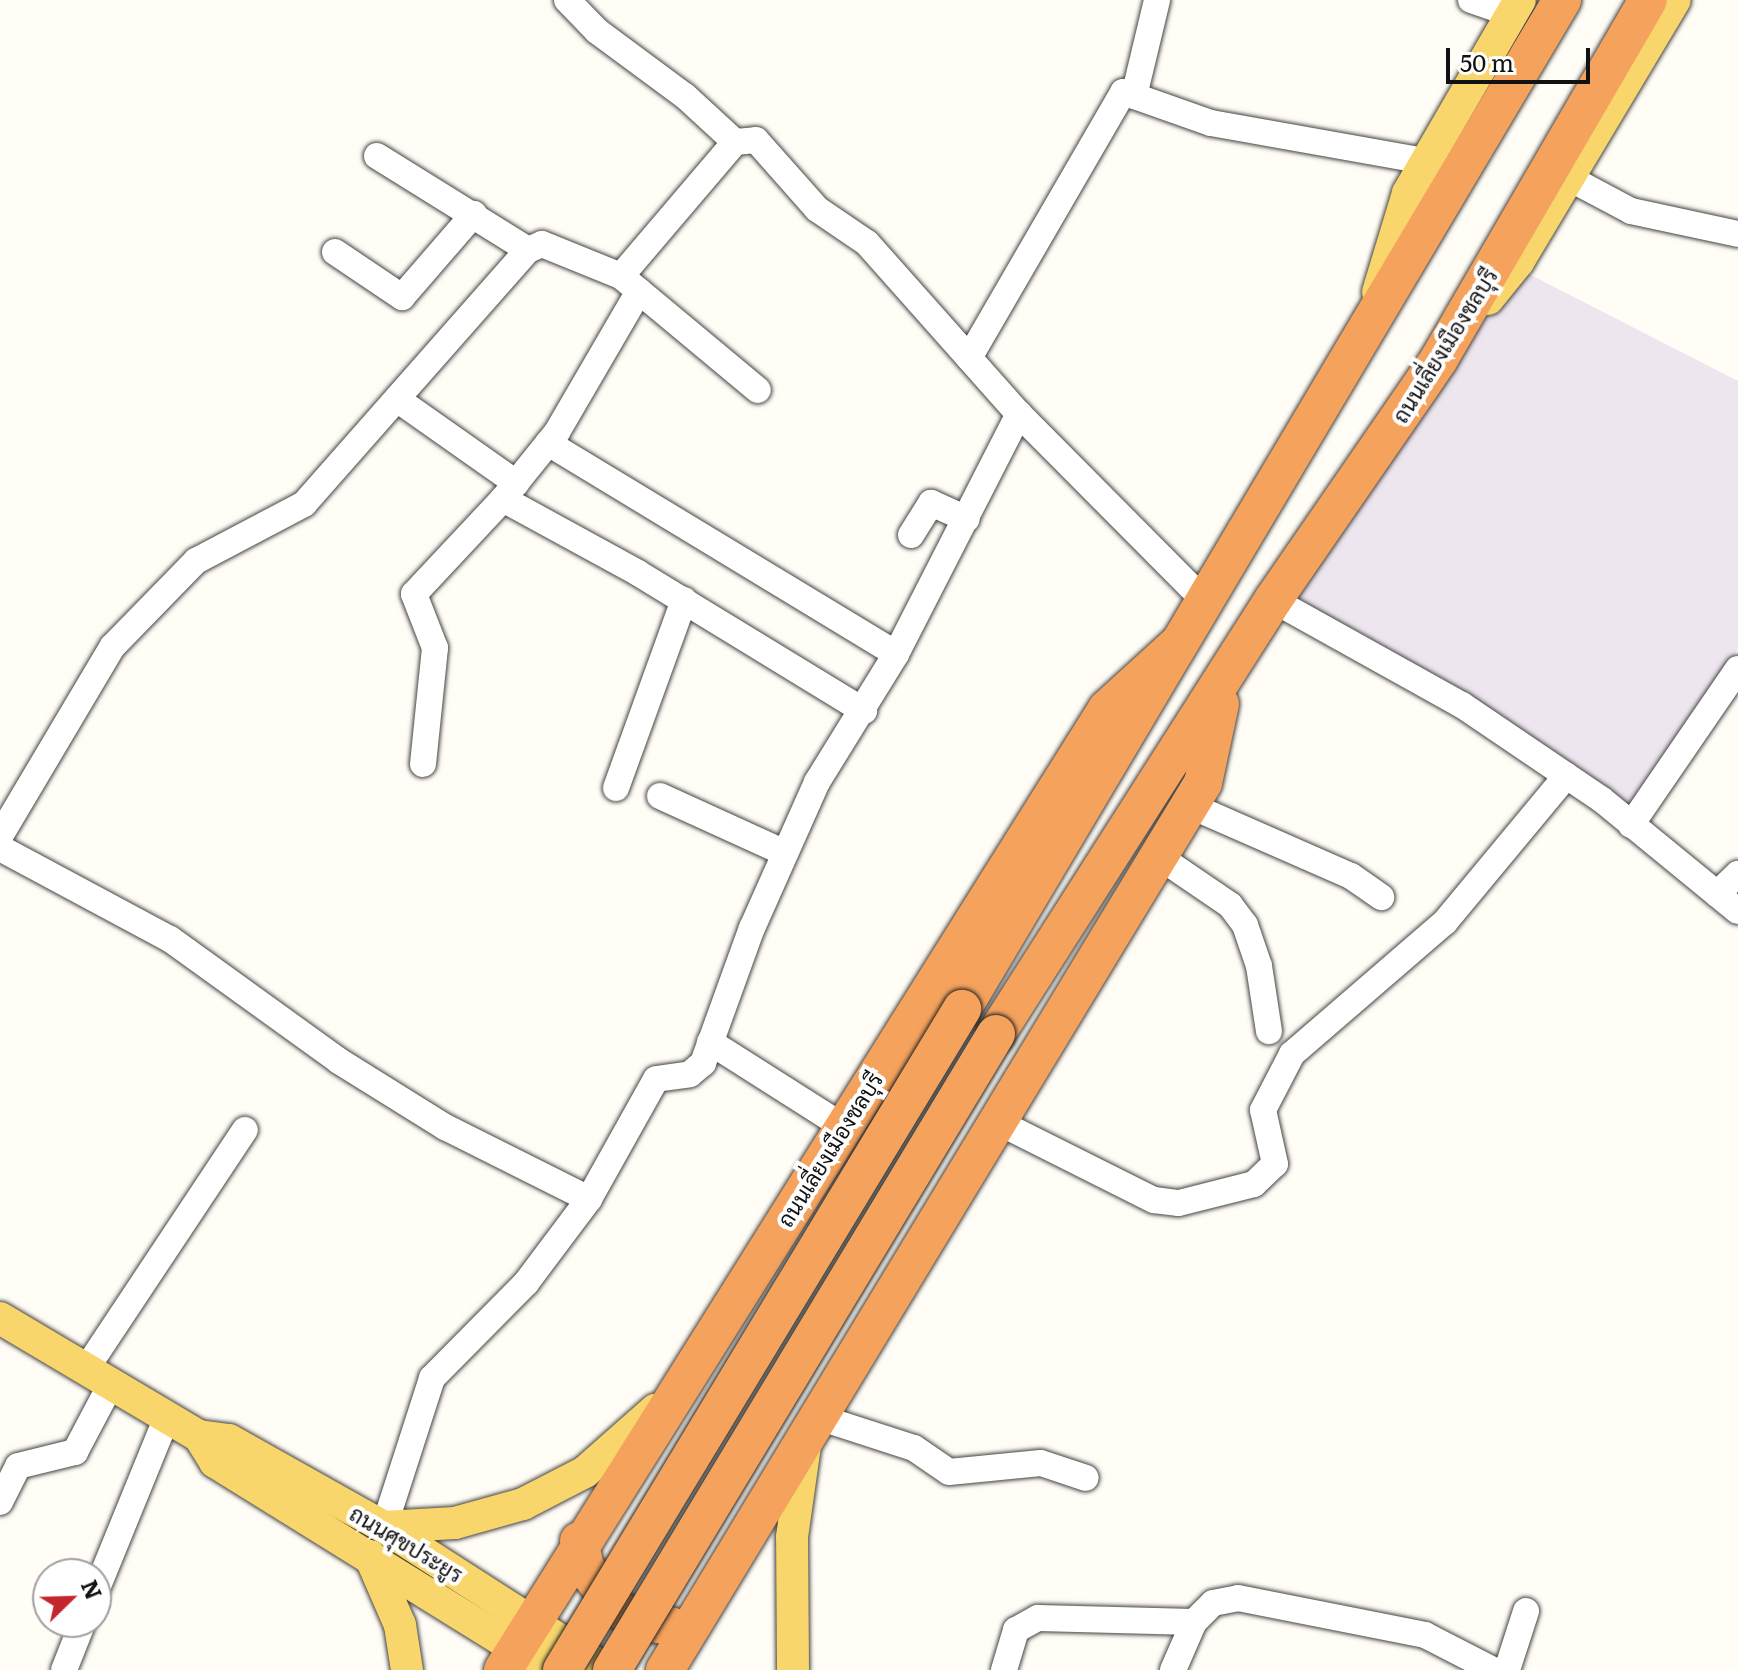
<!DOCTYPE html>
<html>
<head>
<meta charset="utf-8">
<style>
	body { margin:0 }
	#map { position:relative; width:1738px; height:1670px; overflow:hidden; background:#fffdf5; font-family:Literata,Sarabun,serif }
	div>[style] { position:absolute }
	.industrial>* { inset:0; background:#eee6ef }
	.roads { filter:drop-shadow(0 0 2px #444) drop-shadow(0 0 2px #444) }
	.minor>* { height:26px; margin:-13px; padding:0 13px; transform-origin:13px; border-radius:13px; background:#fff }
	.major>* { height:32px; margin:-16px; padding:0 16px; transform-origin:16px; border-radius:16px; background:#f9d66b }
	.highway>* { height:38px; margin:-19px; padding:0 19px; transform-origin:19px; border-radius:19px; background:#f5a25d }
	.bridges { filter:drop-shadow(0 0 2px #222) drop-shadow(0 0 2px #222) }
	.highway-bridge>* { height:38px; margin:-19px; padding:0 19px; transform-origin:19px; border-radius:19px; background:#f5a25d }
	span { translate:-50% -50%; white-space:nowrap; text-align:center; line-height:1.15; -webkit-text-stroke:8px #fff; paint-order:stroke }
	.street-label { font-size:22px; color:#111 }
	.north { position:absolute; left:32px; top:1558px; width:80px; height:80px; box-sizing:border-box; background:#fff; border:2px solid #a0a0a0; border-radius:50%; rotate:67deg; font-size:22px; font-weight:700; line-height:32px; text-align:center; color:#111 }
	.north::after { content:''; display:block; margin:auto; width:28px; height:36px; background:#c4262e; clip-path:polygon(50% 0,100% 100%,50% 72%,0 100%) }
	.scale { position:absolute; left:1446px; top:48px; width:144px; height:36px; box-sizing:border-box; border:4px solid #111; border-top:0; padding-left:10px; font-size:24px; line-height:28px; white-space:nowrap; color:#111; -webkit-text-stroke:6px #fff; paint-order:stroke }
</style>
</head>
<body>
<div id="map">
	<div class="industrial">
		<i style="clip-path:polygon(1521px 270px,1738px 381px,1738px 649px,1635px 813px,1275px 612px,1347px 495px)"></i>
	</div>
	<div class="roads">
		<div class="minor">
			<i style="left:567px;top:0;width:43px;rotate:45.9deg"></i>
			<i style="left:597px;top:31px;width:109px;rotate:36.5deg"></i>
			<i style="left:685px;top:96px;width:68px;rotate:42.6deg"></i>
			<i style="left:1471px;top:0;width:43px;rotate:18.9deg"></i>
			<i style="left:1134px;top:96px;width:99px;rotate:-76.5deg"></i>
			<i style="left:377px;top:156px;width:178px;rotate:31.9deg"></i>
			<i style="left:1569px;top:178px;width:70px;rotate:28deg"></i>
			<i style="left:1631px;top:211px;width:109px;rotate:12.1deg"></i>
			<i style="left:335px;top:252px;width:81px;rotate:33.9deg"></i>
			<i style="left:402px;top:297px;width:110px;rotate:-49.1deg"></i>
			<i style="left:621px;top:276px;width:176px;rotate:-49.6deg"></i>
			<i style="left:735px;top:142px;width:21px;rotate:-5deg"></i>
			<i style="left:756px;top:140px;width:92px;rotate:48.5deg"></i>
			<i style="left:817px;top:209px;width:60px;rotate:34.2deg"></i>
			<i style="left:867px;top:243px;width:229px;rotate:48.4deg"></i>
			<i style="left:1019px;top:414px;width:262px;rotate:45.2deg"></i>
			<i style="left:969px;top:358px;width:307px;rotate:-59.9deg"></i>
			<i style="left:1123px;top:92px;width:93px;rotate:19.4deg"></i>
			<i style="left:1211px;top:123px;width:217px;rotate:10.1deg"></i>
			<i style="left:397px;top:399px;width:146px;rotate:35.2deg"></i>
			<i style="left:548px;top:443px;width:407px;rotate:31.2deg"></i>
			<i style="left:503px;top:499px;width:154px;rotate:28.7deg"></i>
			<i style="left:638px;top:573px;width:265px;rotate:31.4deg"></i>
			<i style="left:911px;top:535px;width:38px;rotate:-58deg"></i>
			<i style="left:931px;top:503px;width:39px;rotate:24deg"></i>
			<i style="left:1273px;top:600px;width:216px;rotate:29.1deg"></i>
			<i style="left:1462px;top:705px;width:168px;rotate:34.1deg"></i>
			<i style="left:1601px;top:799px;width:177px;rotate:39.3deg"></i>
			<i style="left:423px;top:764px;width:117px;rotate:-84.1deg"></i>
			<i style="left:435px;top:648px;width:58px;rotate:-111.3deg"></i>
			<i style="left:414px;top:594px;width:130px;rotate:-46.9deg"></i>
			<i style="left:503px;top:499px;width:86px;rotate:-51.1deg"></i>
			<i style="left:557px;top:432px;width:163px;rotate:-59.8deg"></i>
			<i style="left:616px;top:788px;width:200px;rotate:-70.1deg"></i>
			<i style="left:660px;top:796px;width:135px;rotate:24.5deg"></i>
			<i style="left:1189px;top:805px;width:177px;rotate:23.7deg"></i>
			<i style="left:1351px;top:876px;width:37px;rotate:35deg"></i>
			<i style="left:1631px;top:825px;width:189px;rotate:-55.6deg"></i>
			<i style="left:0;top:836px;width:221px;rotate:-59.3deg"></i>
			<i style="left:113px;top:646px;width:119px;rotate:-45.7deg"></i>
			<i style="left:196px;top:561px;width:122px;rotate:-27.8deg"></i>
			<i style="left:304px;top:504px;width:339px;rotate:-48.6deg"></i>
			<i style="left:528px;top:250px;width:15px;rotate:-23deg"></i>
			<i style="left:542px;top:244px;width:85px;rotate:22.1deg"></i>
			<i style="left:621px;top:276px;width:178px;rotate:39.8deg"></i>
			<i style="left:0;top:848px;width:193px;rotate:28.2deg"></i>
			<i style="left:170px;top:939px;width:208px;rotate:35.8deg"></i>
			<i style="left:339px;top:1061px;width:125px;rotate:31.9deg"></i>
			<i style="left:445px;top:1127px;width:161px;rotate:26.6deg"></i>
			<i style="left:1158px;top:856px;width:87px;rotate:34.2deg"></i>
			<i style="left:1230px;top:905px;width:25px;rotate:53deg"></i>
			<i style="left:1245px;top:925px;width:43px;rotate:71.1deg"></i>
			<i style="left:1259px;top:966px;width:66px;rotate:81.3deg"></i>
			<i style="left:1717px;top:894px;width:29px;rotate:-44deg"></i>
			<i style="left:710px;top:1042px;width:159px;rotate:32.4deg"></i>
			<i style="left:996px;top:1121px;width:177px;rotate:26.6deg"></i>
			<i style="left:1154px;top:1200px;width:25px;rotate:7deg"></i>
			<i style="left:1179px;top:1203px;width:77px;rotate:-14.2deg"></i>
			<i style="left:1254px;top:1184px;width:29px;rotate:-44deg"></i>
			<i style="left:1275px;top:1164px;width:55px;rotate:-102.5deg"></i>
			<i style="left:1263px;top:1110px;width:63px;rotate:-62.6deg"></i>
			<i style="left:1292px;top:1054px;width:202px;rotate:-40.8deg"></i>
			<i style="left:1445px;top:922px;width:190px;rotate:-50.3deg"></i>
			<i style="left:86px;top:1369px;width:287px;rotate:-56.4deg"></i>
			<i style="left:818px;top:1417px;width:101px;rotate:17.9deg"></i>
			<i style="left:914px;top:1448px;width:42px;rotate:34.4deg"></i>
			<i style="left:949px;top:1472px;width:92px;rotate:-5.6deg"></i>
			<i style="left:1041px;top:1463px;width:47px;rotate:18.4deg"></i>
			<i style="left:0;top:1502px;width:40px;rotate:-63.4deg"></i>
			<i style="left:18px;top:1466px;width:59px;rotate:-13.8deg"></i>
			<i style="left:75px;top:1452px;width:77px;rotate:-62.1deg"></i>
			<i style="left:384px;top:1527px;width:157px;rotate:-72.1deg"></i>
			<i style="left:432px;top:1378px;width:134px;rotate:-45.3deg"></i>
			<i style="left:526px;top:1283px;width:105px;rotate:-53.1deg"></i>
			<i style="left:589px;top:1199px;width:137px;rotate:-60.8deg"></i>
			<i style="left:656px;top:1079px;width:34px;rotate:-8deg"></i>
			<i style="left:690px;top:1074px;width:17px;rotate:-40deg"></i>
			<i style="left:703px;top:1063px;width:144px;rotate:-70.1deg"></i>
			<i style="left:752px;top:928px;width:160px;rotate:-66deg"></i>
			<i style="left:817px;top:782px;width:150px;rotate:-58.3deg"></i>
			<i style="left:896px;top:654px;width:270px;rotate:-62.9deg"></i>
			<i style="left:96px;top:1591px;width:188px;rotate:-67.8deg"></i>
			<i style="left:64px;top:1670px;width:52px;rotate:-68.4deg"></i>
			<i style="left:1004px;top:1670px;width:42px;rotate:-73.3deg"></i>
			<i style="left:1016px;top:1630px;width:25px;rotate:-29deg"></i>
			<i style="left:1038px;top:1618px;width:156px;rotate:1.5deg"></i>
			<i style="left:1173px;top:1670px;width:52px;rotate:-66.4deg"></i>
			<i style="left:1194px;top:1622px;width:27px;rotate:-45deg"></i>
			<i style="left:1213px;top:1603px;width:25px;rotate:-11deg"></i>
			<i style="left:1238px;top:1598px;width:191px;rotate:11.2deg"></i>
			<i style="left:1425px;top:1635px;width:76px;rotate:27.2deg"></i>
			<i style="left:1507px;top:1670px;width:62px;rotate:-72.1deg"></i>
		</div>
		<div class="major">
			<i style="left:1378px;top:292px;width:103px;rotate:-73.1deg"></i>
			<i style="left:1408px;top:193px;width:223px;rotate:-59.9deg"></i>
			<i style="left:1488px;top:299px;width:48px;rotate:-51deg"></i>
			<i style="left:1518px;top:262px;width:305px;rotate:-59.1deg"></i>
			<i style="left:0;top:1318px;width:231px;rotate:30.7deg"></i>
			<i style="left:199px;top:1436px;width:30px;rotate:8deg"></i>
			<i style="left:229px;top:1440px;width:178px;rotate:29.3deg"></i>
			<i style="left:384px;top:1527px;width:265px;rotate:32.7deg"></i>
			<i style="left:199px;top:1436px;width:31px;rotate:58deg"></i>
			<i style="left:215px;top:1462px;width:394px;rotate:31.8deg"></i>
			<i style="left:384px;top:1527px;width:71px;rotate:-3.2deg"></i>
			<i style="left:455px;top:1523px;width:71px;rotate:-15.6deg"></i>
			<i style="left:523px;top:1504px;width:70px;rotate:-27.3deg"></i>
			<i style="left:585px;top:1472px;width:94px;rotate:-41.5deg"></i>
			<i style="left:370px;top:1556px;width:75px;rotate:66.5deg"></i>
			<i style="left:400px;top:1625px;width:46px;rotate:81.2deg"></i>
			<i style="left:793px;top:1670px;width:133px;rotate:-90.4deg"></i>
			<i style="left:792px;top:1537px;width:99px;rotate:-81.9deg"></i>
		</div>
		<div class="highway">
			<i style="left:962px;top:1009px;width:1174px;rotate:-59.26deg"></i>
			<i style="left:996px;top:1034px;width:515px;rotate:-57.45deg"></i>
			<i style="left:1273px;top:600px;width:293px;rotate:-55.4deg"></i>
			<i style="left:1439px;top:359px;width:415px;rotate:-59.8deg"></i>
			<i style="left:579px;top:1541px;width:27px;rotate:77deg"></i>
			<i style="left:585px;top:1567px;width:51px;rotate:52.9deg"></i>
			<i style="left:616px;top:1608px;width:26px;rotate:29deg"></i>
			<i style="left:639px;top:1621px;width:33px;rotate:9deg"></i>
			<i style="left:503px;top:1670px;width:1135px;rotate:-57.85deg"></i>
			<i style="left:1107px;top:709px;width:95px;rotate:-42.4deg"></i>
			<i style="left:665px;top:1670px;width:1037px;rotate:-58.76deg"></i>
			<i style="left:1203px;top:783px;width:81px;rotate:-77.9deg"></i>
		</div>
	</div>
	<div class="bridges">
		<div class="highway-bridge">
			<i style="left:562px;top:1670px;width:773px;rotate:-58.82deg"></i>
			<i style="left:612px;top:1670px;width:743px;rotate:-58.88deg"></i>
		</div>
	</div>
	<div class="street-label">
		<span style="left:1444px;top:345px;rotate:-58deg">ถนนเลี่ยงเมืองชลบุรี</span>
		<span style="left:829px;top:1149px;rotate:-58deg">ถนนเลี่ยงเมืองชลบุรี</span>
		<span style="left:407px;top:1543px;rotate:31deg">ถนนศุขประยูร</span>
	</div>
	<div class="north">N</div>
	<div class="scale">50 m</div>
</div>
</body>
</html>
